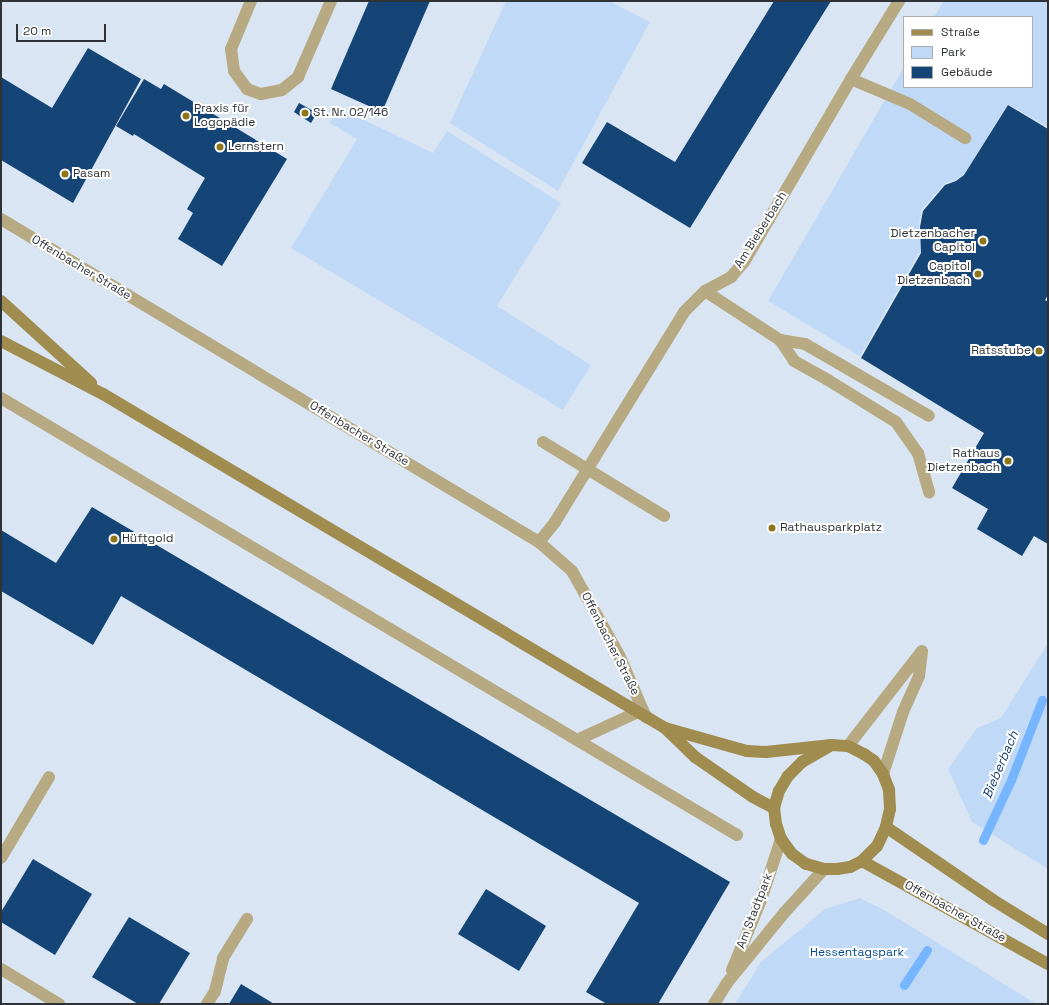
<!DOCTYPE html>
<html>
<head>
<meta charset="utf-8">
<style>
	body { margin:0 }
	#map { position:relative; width:1049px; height:1005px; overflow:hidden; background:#dae5f3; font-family:"Space Grotesk",sans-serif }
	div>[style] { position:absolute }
	.green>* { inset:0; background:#c0d9f6 }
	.stream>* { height:9px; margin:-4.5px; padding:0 4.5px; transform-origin:4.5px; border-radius:4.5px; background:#76b5ff }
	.building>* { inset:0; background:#154477 }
	.service>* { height:12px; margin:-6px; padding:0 6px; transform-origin:6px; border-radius:6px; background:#b7a982 }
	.minor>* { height:12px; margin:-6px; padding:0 6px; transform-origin:6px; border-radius:6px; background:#b7a982 }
	.secondary>* { height:12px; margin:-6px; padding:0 6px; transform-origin:6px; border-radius:6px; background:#a08c4e }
	.dots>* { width:11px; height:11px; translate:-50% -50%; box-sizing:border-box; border:2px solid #fff; border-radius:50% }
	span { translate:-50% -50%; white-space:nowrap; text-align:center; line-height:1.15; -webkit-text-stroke:4px #fff; paint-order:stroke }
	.poi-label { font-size:12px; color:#2f3338 }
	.left { translate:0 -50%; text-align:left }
	.right { translate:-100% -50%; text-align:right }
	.street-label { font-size:12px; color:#2f3338 }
	.park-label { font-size:12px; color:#074b8c }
	.water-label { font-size:13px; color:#174170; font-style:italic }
	.frame { position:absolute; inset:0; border:2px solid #2f3338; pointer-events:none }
	.legend { position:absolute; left:903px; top:16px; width:130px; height:72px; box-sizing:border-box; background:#fff; border:1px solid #acadaf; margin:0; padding:5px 7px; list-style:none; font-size:12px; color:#2f3338 }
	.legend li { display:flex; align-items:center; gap:8px; height:20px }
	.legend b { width:20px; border:1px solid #acadaf }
	.scale { position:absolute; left:16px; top:24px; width:90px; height:18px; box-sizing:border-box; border:2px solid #2f3338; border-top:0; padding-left:5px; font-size:12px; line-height:14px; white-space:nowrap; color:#2f3338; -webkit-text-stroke:3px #fff; paint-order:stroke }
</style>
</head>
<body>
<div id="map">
	<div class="green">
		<i style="clip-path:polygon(506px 1px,609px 1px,650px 22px,558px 191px,450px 123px)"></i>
		<i style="clip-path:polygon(944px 1px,1048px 1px,1048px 127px,1008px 104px,965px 173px,956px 180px,945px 183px,921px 210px,919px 227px,921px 249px,860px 356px,768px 301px,904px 67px,904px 87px,1032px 87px,1032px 17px,934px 17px)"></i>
		<i style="clip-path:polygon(337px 107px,433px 153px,447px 131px,561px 203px,497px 306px,591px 365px,563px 410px,291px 248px,357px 139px,330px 123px)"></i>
		<i style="clip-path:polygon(1048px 643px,1048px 869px,972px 822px,948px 769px,977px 728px,1001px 718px)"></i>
		<i style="clip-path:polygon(860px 898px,886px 911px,1036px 1004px,735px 1004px,761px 962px,825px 909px)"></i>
	</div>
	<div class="stream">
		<i style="left:983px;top:840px;width:66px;rotate:-65deg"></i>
		<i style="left:1011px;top:780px;width:86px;rotate:-68.8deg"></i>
		<i style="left:904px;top:985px;width:42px;rotate:-56.7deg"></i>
	</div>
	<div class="building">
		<i style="clip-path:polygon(369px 1px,430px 1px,382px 112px,331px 89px)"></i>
		<i style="clip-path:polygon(774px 1px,831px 1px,690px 228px,582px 163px,607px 122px,675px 162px)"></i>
		<i style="clip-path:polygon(88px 48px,141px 79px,73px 203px,1px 160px,1px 77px,52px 108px)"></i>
		<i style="clip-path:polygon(144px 79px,161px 89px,164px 84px,287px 159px,222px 266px,178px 239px,193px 213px,187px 209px,205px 178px,134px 134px,133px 136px,116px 126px)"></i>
		<i style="clip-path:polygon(299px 103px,317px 113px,311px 123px,294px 112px)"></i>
		<i style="clip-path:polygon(1008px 105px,1048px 129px,1048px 295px,1045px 300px,1048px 302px,1048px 544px,1034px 536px,1022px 556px,977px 529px,988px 509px,952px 488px,984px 433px,861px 358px,921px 253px,920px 227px,923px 211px,945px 185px,956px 181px,964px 175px)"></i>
		<i style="clip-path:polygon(92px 507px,730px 882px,658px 1004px,607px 1004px,586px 992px,639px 903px,121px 596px,93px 645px,1px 591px,1px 530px,56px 563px)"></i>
		<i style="clip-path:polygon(33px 859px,92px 894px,55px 955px,1px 922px,1px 912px)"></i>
		<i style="clip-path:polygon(486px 889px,546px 926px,519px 971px,458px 934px)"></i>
		<i style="clip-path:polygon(129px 917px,190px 953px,159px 1004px,138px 1004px,92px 977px)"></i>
		<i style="clip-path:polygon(241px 984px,271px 1002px,274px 1004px,229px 1004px)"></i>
	</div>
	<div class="service">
		<i style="left:851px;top:79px;width:64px;rotate:23deg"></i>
		<i style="left:910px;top:104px;width:65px;rotate:31.7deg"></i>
		<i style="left:705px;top:291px;width:90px;rotate:33.2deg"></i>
		<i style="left:780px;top:340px;width:25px;rotate:56deg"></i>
		<i style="left:794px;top:361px;width:39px;rotate:29deg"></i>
		<i style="left:828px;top:380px;width:80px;rotate:31.7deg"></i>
		<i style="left:896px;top:422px;width:38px;rotate:55deg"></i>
		<i style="left:918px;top:453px;width:41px;rotate:74.2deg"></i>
		<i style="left:780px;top:340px;width:25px;rotate:9deg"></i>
		<i style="left:805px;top:344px;width:143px;rotate:30.1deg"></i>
		<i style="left:1px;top:398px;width:856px;rotate:30.7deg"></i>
		<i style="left:543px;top:442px;width:142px;rotate:31.4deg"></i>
		<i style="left:577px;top:740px;width:67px;rotate:-24.7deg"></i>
		<i style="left:848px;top:746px;width:120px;rotate:-52.1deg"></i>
		<i style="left:883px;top:774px;width:65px;rotate:-72.1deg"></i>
		<i style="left:903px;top:712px;width:39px;rotate:-66deg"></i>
		<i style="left:919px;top:676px;width:25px;rotate:-83deg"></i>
		<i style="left:1px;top:858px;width:94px;rotate:-59.3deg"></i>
		<i style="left:207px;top:1004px;width:15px;rotate:-58deg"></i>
		<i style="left:215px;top:991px;width:34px;rotate:-76deg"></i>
		<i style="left:223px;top:958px;width:46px;rotate:-58.4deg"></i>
	</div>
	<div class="minor">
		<i style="left:251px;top:1px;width:52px;rotate:112.6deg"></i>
		<i style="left:231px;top:49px;width:22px;rotate:82deg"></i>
		<i style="left:234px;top:71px;width:22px;rotate:54deg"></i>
		<i style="left:247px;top:89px;width:15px;rotate:20deg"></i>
		<i style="left:261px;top:94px;width:21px;rotate:-11deg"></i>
		<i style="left:282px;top:90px;width:21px;rotate:-39deg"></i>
		<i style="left:298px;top:77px;width:83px;rotate:-66.5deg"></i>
		<i style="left:1px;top:219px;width:628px;rotate:30.98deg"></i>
		<i style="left:539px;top:542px;width:44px;rotate:41.3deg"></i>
		<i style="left:572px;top:571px;width:96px;rotate:60.8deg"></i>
		<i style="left:619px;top:655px;width:68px;rotate:66.5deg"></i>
		<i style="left:539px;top:542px;width:26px;rotate:-51deg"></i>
		<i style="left:555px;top:522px;width:246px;rotate:-58.4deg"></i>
		<i style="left:684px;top:312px;width:30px;rotate:-45deg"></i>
		<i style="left:705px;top:291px;width:30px;rotate:-28deg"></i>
		<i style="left:731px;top:277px;width:20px;rotate:-49deg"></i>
		<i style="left:744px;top:262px;width:212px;rotate:-59.7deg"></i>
		<i style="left:851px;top:79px;width:92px;rotate:-58.4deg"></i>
		<i style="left:1px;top:969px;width:68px;rotate:31.1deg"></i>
		<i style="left:732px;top:970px;width:76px;rotate:-67.5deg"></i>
		<i style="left:761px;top:900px;width:64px;rotate:-71.8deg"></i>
		<i style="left:714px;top:1004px;width:25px;rotate:-58deg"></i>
		<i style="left:727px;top:983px;width:90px;rotate:-50.8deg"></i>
		<i style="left:784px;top:913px;width:59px;rotate:-47.7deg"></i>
	</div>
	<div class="secondary">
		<i style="left:1px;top:301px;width:122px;rotate:42.3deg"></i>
		<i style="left:1px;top:341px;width:115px;rotate:27.5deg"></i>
		<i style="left:103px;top:394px;width:654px;rotate:30.72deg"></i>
		<i style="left:665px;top:728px;width:42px;rotate:44deg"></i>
		<i style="left:695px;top:757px;width:70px;rotate:34.6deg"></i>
		<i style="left:753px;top:797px;width:24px;rotate:28deg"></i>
		<i style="left:665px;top:728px;width:85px;rotate:15.7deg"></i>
		<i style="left:747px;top:751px;width:19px;rotate:3deg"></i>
		<i style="left:766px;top:752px;width:66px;rotate:-6.1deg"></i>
		<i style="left:832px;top:745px;width:16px;rotate:4deg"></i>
		<i style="left:848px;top:746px;width:18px;rotate:27deg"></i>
		<i style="left:864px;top:754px;width:12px;rotate:35deg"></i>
		<i style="left:874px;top:761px;width:16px;rotate:55deg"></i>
		<i style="left:883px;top:774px;width:17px;rotate:69deg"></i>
		<i style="left:889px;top:790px;width:19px;rotate:87deg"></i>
		<i style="left:890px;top:809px;width:18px;rotate:103deg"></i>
		<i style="left:886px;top:827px;width:21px;rotate:115deg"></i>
		<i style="left:877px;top:846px;width:21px;rotate:135deg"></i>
		<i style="left:862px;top:861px;width:13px;rotate:153deg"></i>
		<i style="left:850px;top:867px;width:13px;rotate:171deg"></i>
		<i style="left:837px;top:869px;width:13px;rotate:180deg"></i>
		<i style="left:824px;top:869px;width:19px;rotate:-164deg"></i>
		<i style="left:806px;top:864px;width:17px;rotate:-144deg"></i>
		<i style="left:792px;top:854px;width:19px;rotate:-126deg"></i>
		<i style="left:781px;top:839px;width:16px;rotate:-108deg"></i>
		<i style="left:776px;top:824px;width:16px;rotate:-97deg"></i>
		<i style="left:774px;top:808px;width:18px;rotate:-74deg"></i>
		<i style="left:779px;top:791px;width:17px;rotate:-59deg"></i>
		<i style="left:788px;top:776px;width:20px;rotate:-45deg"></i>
		<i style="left:802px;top:762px;width:34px;rotate:-30deg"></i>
		<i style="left:886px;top:827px;width:130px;rotate:34.3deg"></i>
		<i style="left:993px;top:900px;width:65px;rotate:31.7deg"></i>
		<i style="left:862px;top:861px;width:213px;rotate:29deg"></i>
	</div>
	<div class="dots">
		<i style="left:305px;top:113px;background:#8f751a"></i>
		<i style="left:186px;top:116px;background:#8f751a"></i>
		<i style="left:220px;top:147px;background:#8f751a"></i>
		<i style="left:65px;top:174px;background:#8f751a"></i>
		<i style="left:983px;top:241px;background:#8f751a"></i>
		<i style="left:978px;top:274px;background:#8f751a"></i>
		<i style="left:1039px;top:351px;background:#8f751a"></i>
		<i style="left:1008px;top:461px;background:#8f751a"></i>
		<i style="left:772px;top:528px;background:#8f751a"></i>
		<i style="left:114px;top:539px;background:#8f751a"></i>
	</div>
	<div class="poi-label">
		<span class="left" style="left:194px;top:116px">Praxis für<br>Logopädie</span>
		<span class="left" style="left:313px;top:113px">St. Nr. 02/146</span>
		<span class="left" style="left:228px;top:147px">Lernstern</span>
		<span class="left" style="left:73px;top:174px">Pasam</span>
		<span class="right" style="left:975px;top:241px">Dietzenbacher<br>Capitol</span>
		<span class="right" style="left:970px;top:274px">Capitol<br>Dietzenbach</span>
		<span class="right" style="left:1031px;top:351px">Ratsstube</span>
		<span class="right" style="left:1000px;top:461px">Rathaus<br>Dietzenbach</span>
		<span class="left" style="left:780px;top:528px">Rathausparkplatz</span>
		<span class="left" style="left:122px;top:539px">Hüftgold</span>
	</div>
	<div class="street-label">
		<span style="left:761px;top:230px;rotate:-58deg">Am Bieberbach</span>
		<span style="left:81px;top:268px;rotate:31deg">Offenbacher Straße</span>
		<span style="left:359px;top:434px;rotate:31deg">Offenbacher Straße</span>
		<span style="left:610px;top:644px;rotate:63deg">Offenbacher Straße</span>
		<span style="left:755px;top:911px;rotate:-69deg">Am Stadtpark</span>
		<span style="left:955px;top:912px;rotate:29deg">Offenbacher Straße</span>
	</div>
	<div class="park-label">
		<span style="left:857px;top:953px">Hessentagspark</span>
	</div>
	<div class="water-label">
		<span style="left:1001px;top:765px;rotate:-67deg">Bieberbach</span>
	</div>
	<div class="frame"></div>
	<ul class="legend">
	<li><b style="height:5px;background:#a08c4e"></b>Straße</li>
	<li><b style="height:11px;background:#c0d9f6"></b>Park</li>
	<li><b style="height:11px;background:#154477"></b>Gebäude</li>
	</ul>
	<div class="scale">20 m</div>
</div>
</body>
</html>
